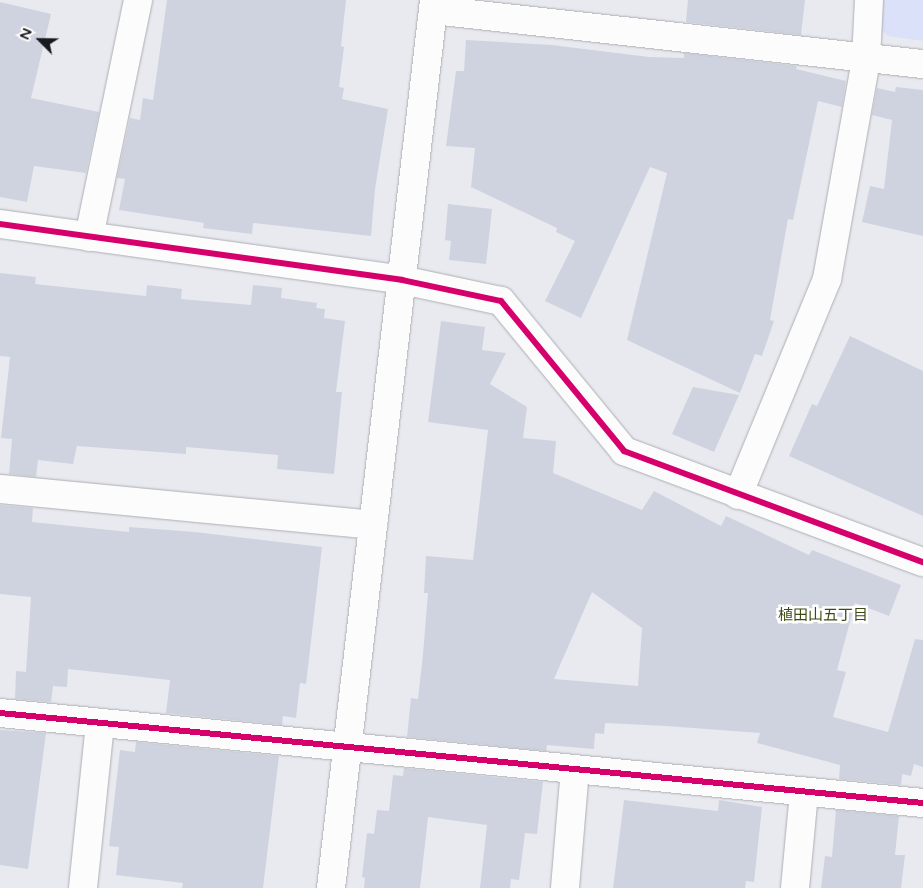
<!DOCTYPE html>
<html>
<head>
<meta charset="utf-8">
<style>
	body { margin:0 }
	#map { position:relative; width:923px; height:888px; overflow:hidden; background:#e9eaf0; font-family:"Varela Round","Noto Sans JP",sans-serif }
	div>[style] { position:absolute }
	.green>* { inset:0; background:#dbe1f8 }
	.building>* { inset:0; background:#cfd3e0 }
	.roads { filter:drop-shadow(0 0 1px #adaeb2) drop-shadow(0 0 1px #adaeb2) }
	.minor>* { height:28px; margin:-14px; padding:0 14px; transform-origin:14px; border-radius:14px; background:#fcfcfd }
	.cycleway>* { height:6px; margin:-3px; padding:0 3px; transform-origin:3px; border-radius:3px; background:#d6006c }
	span { translate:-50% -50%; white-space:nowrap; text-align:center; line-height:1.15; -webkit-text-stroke:5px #fff; paint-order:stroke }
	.neighbourhood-label { font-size:15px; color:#3c4a13 }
	.north { position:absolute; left:15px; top:15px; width:50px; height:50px; -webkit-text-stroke:4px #fff; paint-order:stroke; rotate:293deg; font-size:14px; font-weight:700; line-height:20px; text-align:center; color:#191a1e }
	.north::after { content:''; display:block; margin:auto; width:18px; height:22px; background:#191a1e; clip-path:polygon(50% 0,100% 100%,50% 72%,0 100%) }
</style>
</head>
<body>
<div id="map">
	<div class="green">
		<i style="clip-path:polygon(877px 0,923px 0,923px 41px,888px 36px,874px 24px)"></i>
	</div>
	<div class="building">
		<i style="clip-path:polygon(167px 0,346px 0,341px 46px,344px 47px,339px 87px,344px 88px,342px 99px,388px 109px,375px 189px,371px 236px,253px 223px,252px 234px,203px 228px,204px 223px,119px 210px,125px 179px,117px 178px,130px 118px,140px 120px,143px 98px,153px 100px)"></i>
		<i style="clip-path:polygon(688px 0,805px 0,801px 35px,686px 22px)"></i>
		<i style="clip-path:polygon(0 2px,51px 14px,31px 98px,99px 112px,86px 173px,34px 166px,27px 202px,0 197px)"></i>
		<i style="clip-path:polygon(466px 40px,552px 45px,649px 57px,684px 58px,684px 53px,797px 66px,796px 69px,846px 81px,842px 107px,818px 101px,793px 220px,788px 219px,770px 320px,774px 321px,762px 356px,755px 354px,740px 393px,627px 340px,667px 173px,650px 167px,581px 318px,545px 301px,575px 241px,556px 232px,557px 228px,471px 187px,475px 148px,446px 146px,456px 71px,464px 71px)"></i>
		<i style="clip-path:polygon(896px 87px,923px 90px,923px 236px,862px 222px,870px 186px,884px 189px,892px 120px,872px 115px,877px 88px,895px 92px)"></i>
		<i style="clip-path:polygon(448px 204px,492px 209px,486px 264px,449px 260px,451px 241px,445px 240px)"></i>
		<i style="clip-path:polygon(0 273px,36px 277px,35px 284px,146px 296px,147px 285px,182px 289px,181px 299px,251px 305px,253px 285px,282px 288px,281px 298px,317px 303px,316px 308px,325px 309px,324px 318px,345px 321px,336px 392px,342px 392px,334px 474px,277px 469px,278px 455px,186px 447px,186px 454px,77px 446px,73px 464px,38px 460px,36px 477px,9px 474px,12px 439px,1px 438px,10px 357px,0 356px)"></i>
		<i style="clip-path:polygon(evenodd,441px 321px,485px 327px,482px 350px,506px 353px,490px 384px,527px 407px,523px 438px,556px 441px,553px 473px,642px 510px,654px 491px,721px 526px,726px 516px,809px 555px,812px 550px,901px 585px,889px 616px,855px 603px,837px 670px,846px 672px,833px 717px,888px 732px,915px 639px,923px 640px,923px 767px,914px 764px,911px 776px,902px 774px,901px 785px,839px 779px,840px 765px,757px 743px,760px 733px,666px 726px,605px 723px,604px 734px,595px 733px,594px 749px,547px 745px,546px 751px,407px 737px,411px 698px,418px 699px,423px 654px,428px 593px,424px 593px,426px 556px,473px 560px,488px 430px,428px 422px,441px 321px,592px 592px,642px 628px,638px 686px,554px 679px,592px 592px)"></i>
		<i style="clip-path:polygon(850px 336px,923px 371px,923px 516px,789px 456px,812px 404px,817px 406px)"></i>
		<i style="clip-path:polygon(693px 387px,739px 395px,714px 452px,672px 434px)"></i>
		<i style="clip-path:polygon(0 505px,33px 508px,32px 522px,129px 532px,129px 527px,195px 532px,322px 547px,306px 684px,300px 683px,296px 718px,283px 716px,282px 725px,166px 713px,170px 680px,68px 669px,67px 687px,53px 686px,51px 702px,15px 699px,16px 671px,26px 672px,31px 597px,0 594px)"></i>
		<i style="clip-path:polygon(0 730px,46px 733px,28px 869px,0 865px)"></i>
		<i style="clip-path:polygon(136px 742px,279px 756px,263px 888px,182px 888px,183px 883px,116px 875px,119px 847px,109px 846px,120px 750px,135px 752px)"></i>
		<i style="clip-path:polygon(404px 768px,543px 782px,537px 834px,525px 833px,519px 880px,511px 879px,510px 888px,480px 888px,487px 825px,428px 817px,420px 888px,364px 888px,365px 878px,362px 877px,367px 833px,374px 834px,377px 810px,389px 811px,393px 775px,403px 776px)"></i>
		<i style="clip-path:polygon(624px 800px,718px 811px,719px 800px,762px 807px,754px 882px,746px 881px,745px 888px,613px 888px)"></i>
		<i style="clip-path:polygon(836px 810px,899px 816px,895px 855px,905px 855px,901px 888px,821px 888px,825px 856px,832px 857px)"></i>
	</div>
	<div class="roads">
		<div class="minor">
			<i style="left:433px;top:10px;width:493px;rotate:6.3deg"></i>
			<i style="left:0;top:224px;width:406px;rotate:7.9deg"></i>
			<i style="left:402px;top:280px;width:101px;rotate:12deg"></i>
			<i style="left:501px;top:301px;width:194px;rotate:50.6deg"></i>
			<i style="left:624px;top:451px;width:319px;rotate:20.4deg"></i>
			<i style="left:89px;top:237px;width:242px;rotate:-78.3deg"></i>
			<i style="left:0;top:489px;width:375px;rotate:5.5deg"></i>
			<i style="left:738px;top:495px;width:234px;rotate:-67.6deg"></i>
			<i style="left:827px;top:279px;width:223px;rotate:-79.9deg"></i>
			<i style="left:866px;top:59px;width:59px;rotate:-87.1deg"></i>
			<i style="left:0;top:713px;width:927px;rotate:5.57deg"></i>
			<i style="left:83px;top:888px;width:166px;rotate:-84.1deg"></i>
			<i style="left:331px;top:888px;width:894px;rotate:-83.38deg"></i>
			<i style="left:565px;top:888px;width:119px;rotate:-85.2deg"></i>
			<i style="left:795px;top:888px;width:96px;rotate:-84.6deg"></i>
		</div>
	</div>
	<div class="cycleway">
		<i style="left:0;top:224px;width:406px;rotate:7.9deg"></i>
		<i style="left:402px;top:280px;width:101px;rotate:12deg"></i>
		<i style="left:501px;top:301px;width:194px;rotate:50.6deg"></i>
		<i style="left:624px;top:451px;width:319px;rotate:20.4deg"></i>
		<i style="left:0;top:713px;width:927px;rotate:5.57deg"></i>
	</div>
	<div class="neighbourhood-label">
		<span style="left:823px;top:616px">植田山五丁目</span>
	</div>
	<div class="north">N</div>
</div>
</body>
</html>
